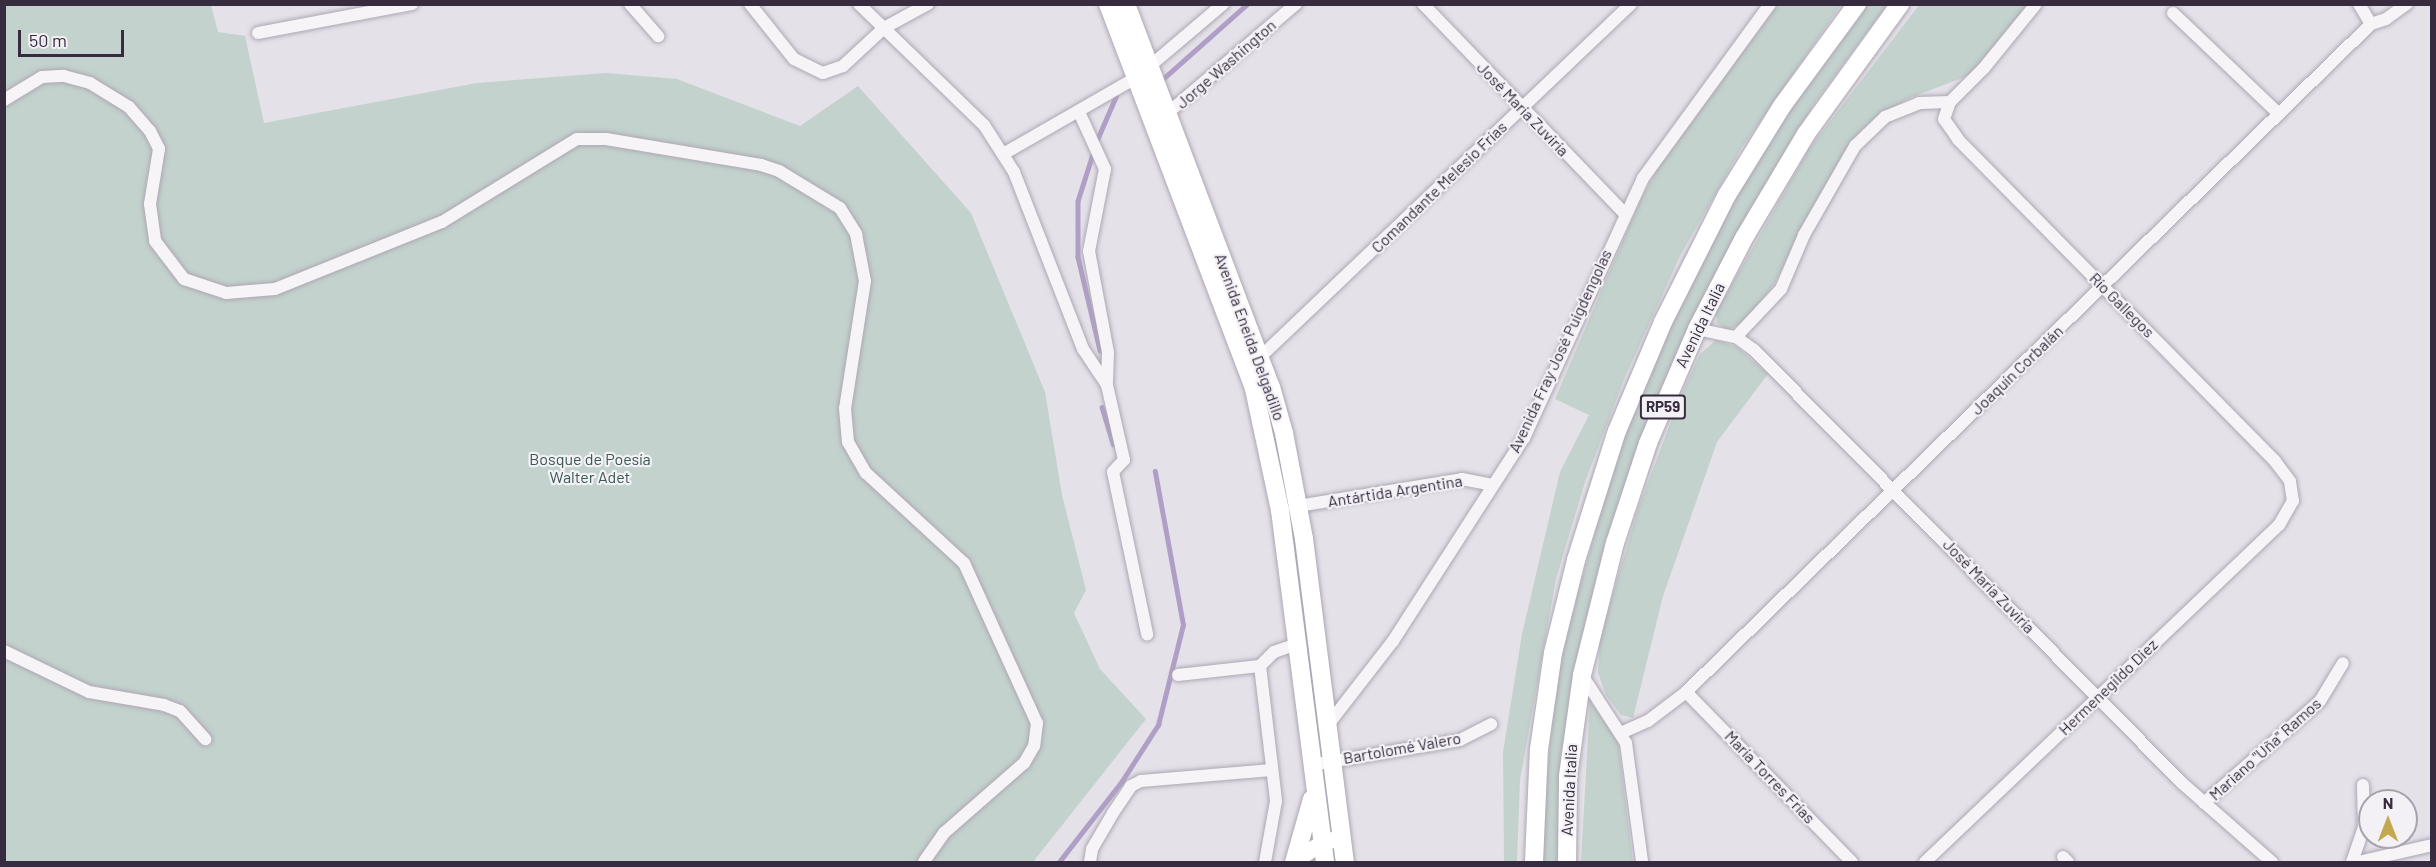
<!DOCTYPE html>
<html>
<head>
<meta charset="utf-8">
<style>
	body { margin:0 }
	#map { position:relative; width:2436px; height:867px; overflow:hidden; background:#e5e1e9; font-family:Barlow,sans-serif }
	div>[style] { position:absolute }
	.green>* { inset:0; background:#c3d2cd }
	.stream>* { height:4.5px; margin:-2.25px; padding:0 2.25px; transform-origin:2.25px; border-radius:2.25px; background:#af9fc6 }
	.roads { filter:drop-shadow(0 0 2px #ada7b3) drop-shadow(0 0 2px #ada7b3) }
	.street>* { height:12px; margin:-6px; padding:0 6px; transform-origin:6px; border-radius:6px; background:#f6f4f7 }
	.secondary>* { height:16px; margin:-8px; padding:0 8px; transform-origin:8px; border-radius:8px; background:#fff }
	.primary>* { height:18px; margin:-9px; padding:0 9px; transform-origin:9px; border-radius:9px; background:#fff }
	span { translate:-50% -50%; white-space:nowrap; text-align:center; line-height:1.15; -webkit-text-stroke:4.5px #f3f1f6; paint-order:stroke }
	.shield-label span { padding:2px 4px; background:#f3f1f6; border:2px solid; border-radius:4px; -webkit-text-stroke-width:0 }
	.shield-label { font-size:15px; color:#362b3f; font-weight:700 }
	.street-label { font-size:16px; color:#362b3f }
	.park-label { font-size:16px; color:#395a51 }
	.frame { position:absolute; inset:0; border:6px solid #362b3f; pointer-events:none }
	.north { position:absolute; left:2358px; top:789px; width:60px; height:60px; box-sizing:border-box; background:#f3f1f6; border:2px solid #a7a2ad; border-radius:50%; rotate:0deg; font-size:16px; font-weight:700; line-height:24px; text-align:center; color:#362b3f }
	.north::after { content:''; display:block; margin:auto; width:21px; height:27px; background:#c4a84f; clip-path:polygon(50% 0,100% 100%,50% 72%,0 100%) }
	.scale { position:absolute; left:18px; top:30px; width:106px; height:27px; box-sizing:border-box; border:3px solid #362b3f; border-top:0; padding-left:8px; font-size:18px; line-height:21px; white-space:nowrap; color:#362b3f; -webkit-text-stroke:4px #f3f1f6; paint-order:stroke }
</style>
</head>
<body>
<div id="map">
	<div class="green">
		<i style="clip-path:polygon(5px 5px,211px 5px,218px 32px,245px 36px,264px 123px,477px 83px,606px 73px,677px 79px,800px 126px,858px 86px,971px 213px,1045px 392px,1062px 495px,1086px 590px,1074px 613px,1100px 669px,1146px 719px,1033px 862px,5px 862px)"></i>
		<i style="clip-path:polygon(1778px 5px,1841px 5px,1741px 149px,1680px 256px,1625px 377px,1585px 482px,1556px 579px,1520px 780px,1517px 862px,1504px 862px,1503px 752px,1522px 634px,1560px 472px,1589px 415px,1555px 399px,1639px 203px,1669px 148px)"></i>
		<i style="clip-path:polygon(1865px 5px,1887px 5px,1814px 104px,1736px 234px,1672px 362px,1629px 471px,1591px 599px,1566px 724px,1558px 862px,1539px 862px,1557px 667px,1617px 455px,1667px 330px,1709px 243px,1769px 141px)"></i>
		<i style="clip-path:polygon(1919px 5px,2028px 5px,1970px 75px,1907px 99px,1862px 130px,1823px 190px,1774px 284px,1746px 321px,1728px 330px,1717px 323px,1716px 312px,1809px 149px)"></i>
		<i style="clip-path:polygon(1716px 340px,1737px 347px,1768px 374px,1717px 442px,1663px 596px,1633px 718px,1621px 715px,1606px 695px,1598px 673px,1600px 638px,1638px 509px,1681px 395px,1700px 354px)"></i>
		<i style="clip-path:polygon(1268px 401px,1295px 527px,1319px 735px,1315px 735px,1292px 528px,1264px 403px)"></i>
		<i style="clip-path:polygon(1590px 701px,1618px 741px,1633px 862px,1581px 862px)"></i>
	</div>
	<div class="stream">
		<i style="left:1164px;top:78px;width:111px;rotate:-41.7deg"></i>
		<i style="left:1097px;top:140px;width:48px;rotate:-66.6deg"></i>
		<i style="left:1094px;top:151px;width:52px;rotate:107.7deg"></i>
		<i style="left:1078px;top:201px;width:56px;rotate:90deg"></i>
		<i style="left:1078px;top:257px;width:96px;rotate:76.7deg"></i>
		<i style="left:1102px;top:407px;width:39px;rotate:73deg"></i>
		<i style="left:1059px;top:862px;width:103px;rotate:-52.1deg"></i>
		<i style="left:1122px;top:781px;width:67px;rotate:-57.3deg"></i>
		<i style="left:1158px;top:725px;width:103px;rotate:-76deg"></i>
		<i style="left:1183px;top:625px;width:156px;rotate:-100.4deg"></i>
	</div>
	<div class="roads">
		<div class="street">
			<i style="left:630px;top:4px;width:43px;rotate:48.8deg"></i>
			<i style="left:750px;top:4px;width:70px;rotate:51.3deg"></i>
			<i style="left:794px;top:59px;width:32px;rotate:26deg"></i>
			<i style="left:823px;top:73px;width:21px;rotate:-19deg"></i>
			<i style="left:843px;top:66px;width:56px;rotate:-42.8deg"></i>
			<i style="left:884px;top:28px;width:50px;rotate:-28.6deg"></i>
			<i style="left:859px;top:4px;width:174px;rotate:44.1deg"></i>
			<i style="left:984px;top:125px;width:56px;rotate:57.4deg"></i>
			<i style="left:1014px;top:172px;width:190px;rotate:68.7deg"></i>
			<i style="left:1083px;top:349px;width:43px;rotate:56.3deg"></i>
			<i style="left:1107px;top:385px;width:77px;rotate:77.2deg"></i>
			<i style="left:1124px;top:460px;width:16px;rotate:133deg"></i>
			<i style="left:1113px;top:472px;width:166px;rotate:78.1deg"></i>
			<i style="left:1423px;top:4px;width:290px;rotate:46.1deg"></i>
			<i style="left:2359px;top:4px;width:23px;rotate:59deg"></i>
			<i style="left:2173px;top:13px;width:146px;rotate:43.6deg"></i>
			<i style="left:258px;top:33px;width:157px;rotate:-10.7deg"></i>
			<i style="left:4px;top:100px;width:44px;rotate:-31.2deg"></i>
			<i style="left:42px;top:77px;width:22px;rotate:-3deg"></i>
			<i style="left:64px;top:76px;width:27px;rotate:15deg"></i>
			<i style="left:90px;top:83px;width:46px;rotate:31.6deg"></i>
			<i style="left:129px;top:107px;width:32px;rotate:49deg"></i>
			<i style="left:150px;top:131px;width:20px;rotate:63deg"></i>
			<i style="left:159px;top:149px;width:56px;rotate:99.3deg"></i>
			<i style="left:150px;top:204px;width:37px;rotate:82deg"></i>
			<i style="left:155px;top:241px;width:48px;rotate:52.7deg"></i>
			<i style="left:184px;top:279px;width:44px;rotate:18.4deg"></i>
			<i style="left:226px;top:293px;width:49px;rotate:-4.7deg"></i>
			<i style="left:275px;top:289px;width:180px;rotate:-21.9deg"></i>
			<i style="left:442px;top:222px;width:158px;rotate:-31.6deg"></i>
			<i style="left:577px;top:139px;width:29px"></i>
			<i style="left:606px;top:139px;width:157px;rotate:9.5deg"></i>
			<i style="left:761px;top:165px;width:19px;rotate:18deg"></i>
			<i style="left:779px;top:171px;width:71px;rotate:31.2deg"></i>
			<i style="left:840px;top:208px;width:31px;rotate:58deg"></i>
			<i style="left:856px;top:234px;width:48px;rotate:79.2deg"></i>
			<i style="left:865px;top:281px;width:129px;rotate:98.9deg"></i>
			<i style="left:845px;top:408px;width:34px;rotate:85deg"></i>
			<i style="left:848px;top:442px;width:36px;rotate:60deg"></i>
			<i style="left:866px;top:473px;width:133px;rotate:42.6deg"></i>
			<i style="left:964px;top:563px;width:176px;rotate:65.5deg"></i>
			<i style="left:1037px;top:723px;width:23px;rotate:97deg"></i>
			<i style="left:1034px;top:746px;width:20px;rotate:120deg"></i>
			<i style="left:1024px;top:763px;width:106px;rotate:138.8deg"></i>
			<i style="left:944px;top:833px;width:35px;rotate:125deg"></i>
			<i style="left:1079px;top:112px;width:63px;rotate:65.5deg"></i>
			<i style="left:1105px;top:169px;width:84px;rotate:101deg"></i>
			<i style="left:1089px;top:251px;width:104px;rotate:79.4deg"></i>
			<i style="left:1108px;top:353px;width:32px;rotate:92deg"></i>
			<i style="left:1163px;top:117px;width:175px;rotate:-40.4deg"></i>
			<i style="left:1005px;top:153px;width:152px;rotate:-29.9deg"></i>
			<i style="left:1137px;top:77px;width:113px;rotate:-40.3deg"></i>
			<i style="left:1697px;top:329px;width:40px;rotate:12deg"></i>
			<i style="left:1736px;top:337px;width:22px;rotate:36deg"></i>
			<i style="left:1754px;top:350px;width:609px;rotate:45.33deg"></i>
			<i style="left:2182px;top:783px;width:120px;rotate:41.3deg"></i>
			<i style="left:1736px;top:337px;width:66px;rotate:-46.8deg"></i>
			<i style="left:1781px;top:289px;width:59px;rotate:-66.9deg"></i>
			<i style="left:1804px;top:235px;width:103px;rotate:-60.2deg"></i>
			<i style="left:1855px;top:146px;width:42px;rotate:-44deg"></i>
			<i style="left:1885px;top:117px;width:37px;rotate:-22deg"></i>
			<i style="left:1919px;top:103px;width:31px;rotate:-2deg"></i>
			<i style="left:1950px;top:102px;width:48px;rotate:-45deg"></i>
			<i style="left:1984px;top:68px;width:82px;rotate:-50.9deg"></i>
			<i style="left:1255px;top:362px;width:519px;rotate:-43.6deg"></i>
			<i style="left:1298px;top:506px;width:166px;rotate:-9.3deg"></i>
			<i style="left:1462px;top:479px;width:31px;rotate:11deg"></i>
			<i style="left:4px;top:651px;width:94px;rotate:25.8deg"></i>
			<i style="left:89px;top:692px;width:76px;rotate:9.8deg"></i>
			<i style="left:164px;top:705px;width:17px;rotate:21deg"></i>
			<i style="left:180px;top:711px;width:38px;rotate:48deg"></i>
			<i style="left:1260px;top:666px;width:136px;rotate:83.2deg"></i>
			<i style="left:1276px;top:801px;width:62px;rotate:100.2deg"></i>
			<i style="left:1178px;top:675px;width:82px;rotate:-6.3deg"></i>
			<i style="left:1260px;top:666px;width:20px;rotate:-45deg"></i>
			<i style="left:1274px;top:652px;width:24px;rotate:-19deg"></i>
			<i style="left:1582px;top:675px;width:81px;rotate:57.1deg"></i>
			<i style="left:1626px;top:743px;width:120px;rotate:82.3deg"></i>
			<i style="left:1686px;top:692px;width:238px;rotate:45.7deg"></i>
			<i style="left:1327px;top:726px;width:108px;rotate:-52.2deg"></i>
			<i style="left:1393px;top:641px;width:242px;rotate:-57.2deg"></i>
			<i style="left:1524px;top:438px;width:286px;rotate:-65.4deg"></i>
			<i style="left:1643px;top:178px;width:215px;rotate:-53.9deg"></i>
			<i style="left:1623px;top:732px;width:27px;rotate:-24deg"></i>
			<i style="left:1648px;top:721px;width:48px;rotate:-37.3deg"></i>
			<i style="left:1686px;top:692px;width:957px;rotate:-44.28deg"></i>
			<i style="left:2371px;top:24px;width:16px;rotate:-18deg"></i>
			<i style="left:2386px;top:19px;width:26px;rotate:-36deg"></i>
			<i style="left:1311px;top:765px;width:151px;rotate:-9.5deg"></i>
			<i style="left:1460px;top:740px;width:35px;rotate:-27deg"></i>
			<i style="left:2204px;top:803px;width:154px;rotate:-41.3deg"></i>
			<i style="left:2320px;top:701px;width:44px;rotate:-58.8deg"></i>
			<i style="left:2063px;top:857px;width:7px;rotate:45deg"></i>
			<i style="left:1090px;top:862px;width:13px;rotate:-81deg"></i>
			<i style="left:1092px;top:849px;width:42px;rotate:-59.7deg"></i>
			<i style="left:1113px;top:813px;width:32px;rotate:-56deg"></i>
			<i style="left:1131px;top:786px;width:11px;rotate:-27deg"></i>
			<i style="left:1141px;top:781px;width:131px;rotate:-4.8deg"></i>
			<i style="left:1925px;top:862px;width:489px;rotate:-43.6deg"></i>
			<i style="left:2279px;top:525px;width:28px;rotate:-60deg"></i>
			<i style="left:2293px;top:501px;width:20px;rotate:-99deg"></i>
			<i style="left:2290px;top:481px;width:25px;rotate:-127deg"></i>
			<i style="left:2275px;top:461px;width:452px;rotate:-134.6deg"></i>
			<i style="left:1958px;top:139px;width:24px;rotate:-125deg"></i>
			<i style="left:1944px;top:119px;width:18px;rotate:-71deg"></i>
			<i style="left:2352px;top:862px;width:37px;rotate:-71deg"></i>
			<i style="left:2364px;top:827px;width:42px;rotate:-91.4deg"></i>
			<i style="left:2358px;top:862px;width:76px;rotate:-12.9deg"></i>
		</div>
		<div class="secondary">
			<i style="left:1293px;top:862px;width:35px;rotate:-33deg"></i>
			<i style="left:1322px;top:843px;width:20px;rotate:-15deg"></i>
		</div>
		<div class="primary">
			<i style="left:1108px;top:4px;width:412px;rotate:69.2deg"></i>
			<i style="left:1254px;top:389px;width:124px;rotate:77.9deg"></i>
			<i style="left:1280px;top:510px;width:355px;rotate:82.7deg"></i>
			<i style="left:1126px;top:4px;width:410px;rotate:69.3deg"></i>
			<i style="left:1271px;top:387px;width:48px;rotate:74.2deg"></i>
			<i style="left:1284px;top:433px;width:108px;rotate:79.3deg"></i>
			<i style="left:1304px;top:539px;width:326px;rotate:82.8deg"></i>
			<i style="left:1295px;top:859px;width:62px;rotate:-74.2deg"></i>
			<i style="left:1534px;top:862px;width:113px;rotate:-87.5deg"></i>
			<i style="left:1539px;top:749px;width:97px;rotate:-81.7deg"></i>
			<i style="left:1553px;top:653px;width:96px;rotate:-76.1deg"></i>
			<i style="left:1576px;top:560px;width:135px;rotate:-72.4deg"></i>
			<i style="left:1617px;top:431px;width:118px;rotate:-67.1deg"></i>
			<i style="left:1663px;top:322px;width:142px;rotate:-63.3deg"></i>
			<i style="left:1727px;top:195px;width:105px;rotate:-58.3deg"></i>
			<i style="left:1782px;top:106px;width:127px;rotate:-53.7deg"></i>
			<i style="left:1567px;top:862px;width:86px;rotate:-89.3deg"></i>
			<i style="left:1568px;top:776px;width:102px;rotate:-82.1deg"></i>
			<i style="left:1582px;top:675px;width:136px;rotate:-76deg"></i>
			<i style="left:1615px;top:543px;width:105px;rotate:-71.7deg"></i>
			<i style="left:1648px;top:443px;width:124px;rotate:-66.7deg"></i>
			<i style="left:1697px;top:329px;width:102px;rotate:-62.7deg"></i>
			<i style="left:1744px;top:238px;width:121px;rotate:-59.2deg"></i>
			<i style="left:1806px;top:134px;width:160px;rotate:-54.1deg"></i>
		</div>
	</div>
	<div class="shield-label">
		<span style="left:1663px;top:407px">RP59</span>
	</div>
	<div class="street-label">
		<span style="left:1226px;top:64px;rotate:-41deg">Jorge Washington</span>
		<span style="left:1523px;top:109px;rotate:46deg">José María Zuviría</span>
		<span style="left:1439px;top:187px;rotate:-44deg">Comandante Melesio Frías</span>
		<span style="left:2122px;top:305px;rotate:45deg">Río Gallegos</span>
		<span style="left:1700px;top:325px;rotate:-64deg">Avenida Italia</span>
		<span style="left:1250px;top:337px;rotate:70deg">Avenida Eneida Delgadillo</span>
		<span style="left:1560px;top:351px;rotate:-65deg">Avenida Fray José Puigdengolas</span>
		<span style="left:2017px;top:370px;rotate:-44deg">Joaquín Corbalán</span>
		<span style="left:1395px;top:491px;rotate:-9deg">Antártida Argentina</span>
		<span style="left:1989px;top:586px;rotate:46deg">José María Zuviría</span>
		<span style="left:2108px;top:687px;rotate:-44deg">Hermenegildo Diez</span>
		<span style="left:1402px;top:748px;rotate:-10deg">Bartolomé Valero</span>
		<span style="left:2265px;top:749px;rotate:-42deg">Mariano "Uña" Ramos</span>
		<span style="left:1770px;top:777px;rotate:46deg">María Torres Frías</span>
		<span style="left:1569px;top:790px;rotate:-87deg">Avenida Italia</span>
	</div>
	<div class="park-label">
		<span style="left:590px;top:468px">Bosque de Poesía<br>Walter Adet</span>
	</div>
	<div class="frame"></div>
	<div class="north">N</div>
	<div class="scale">50 m</div>
</div>
</body>
</html>
